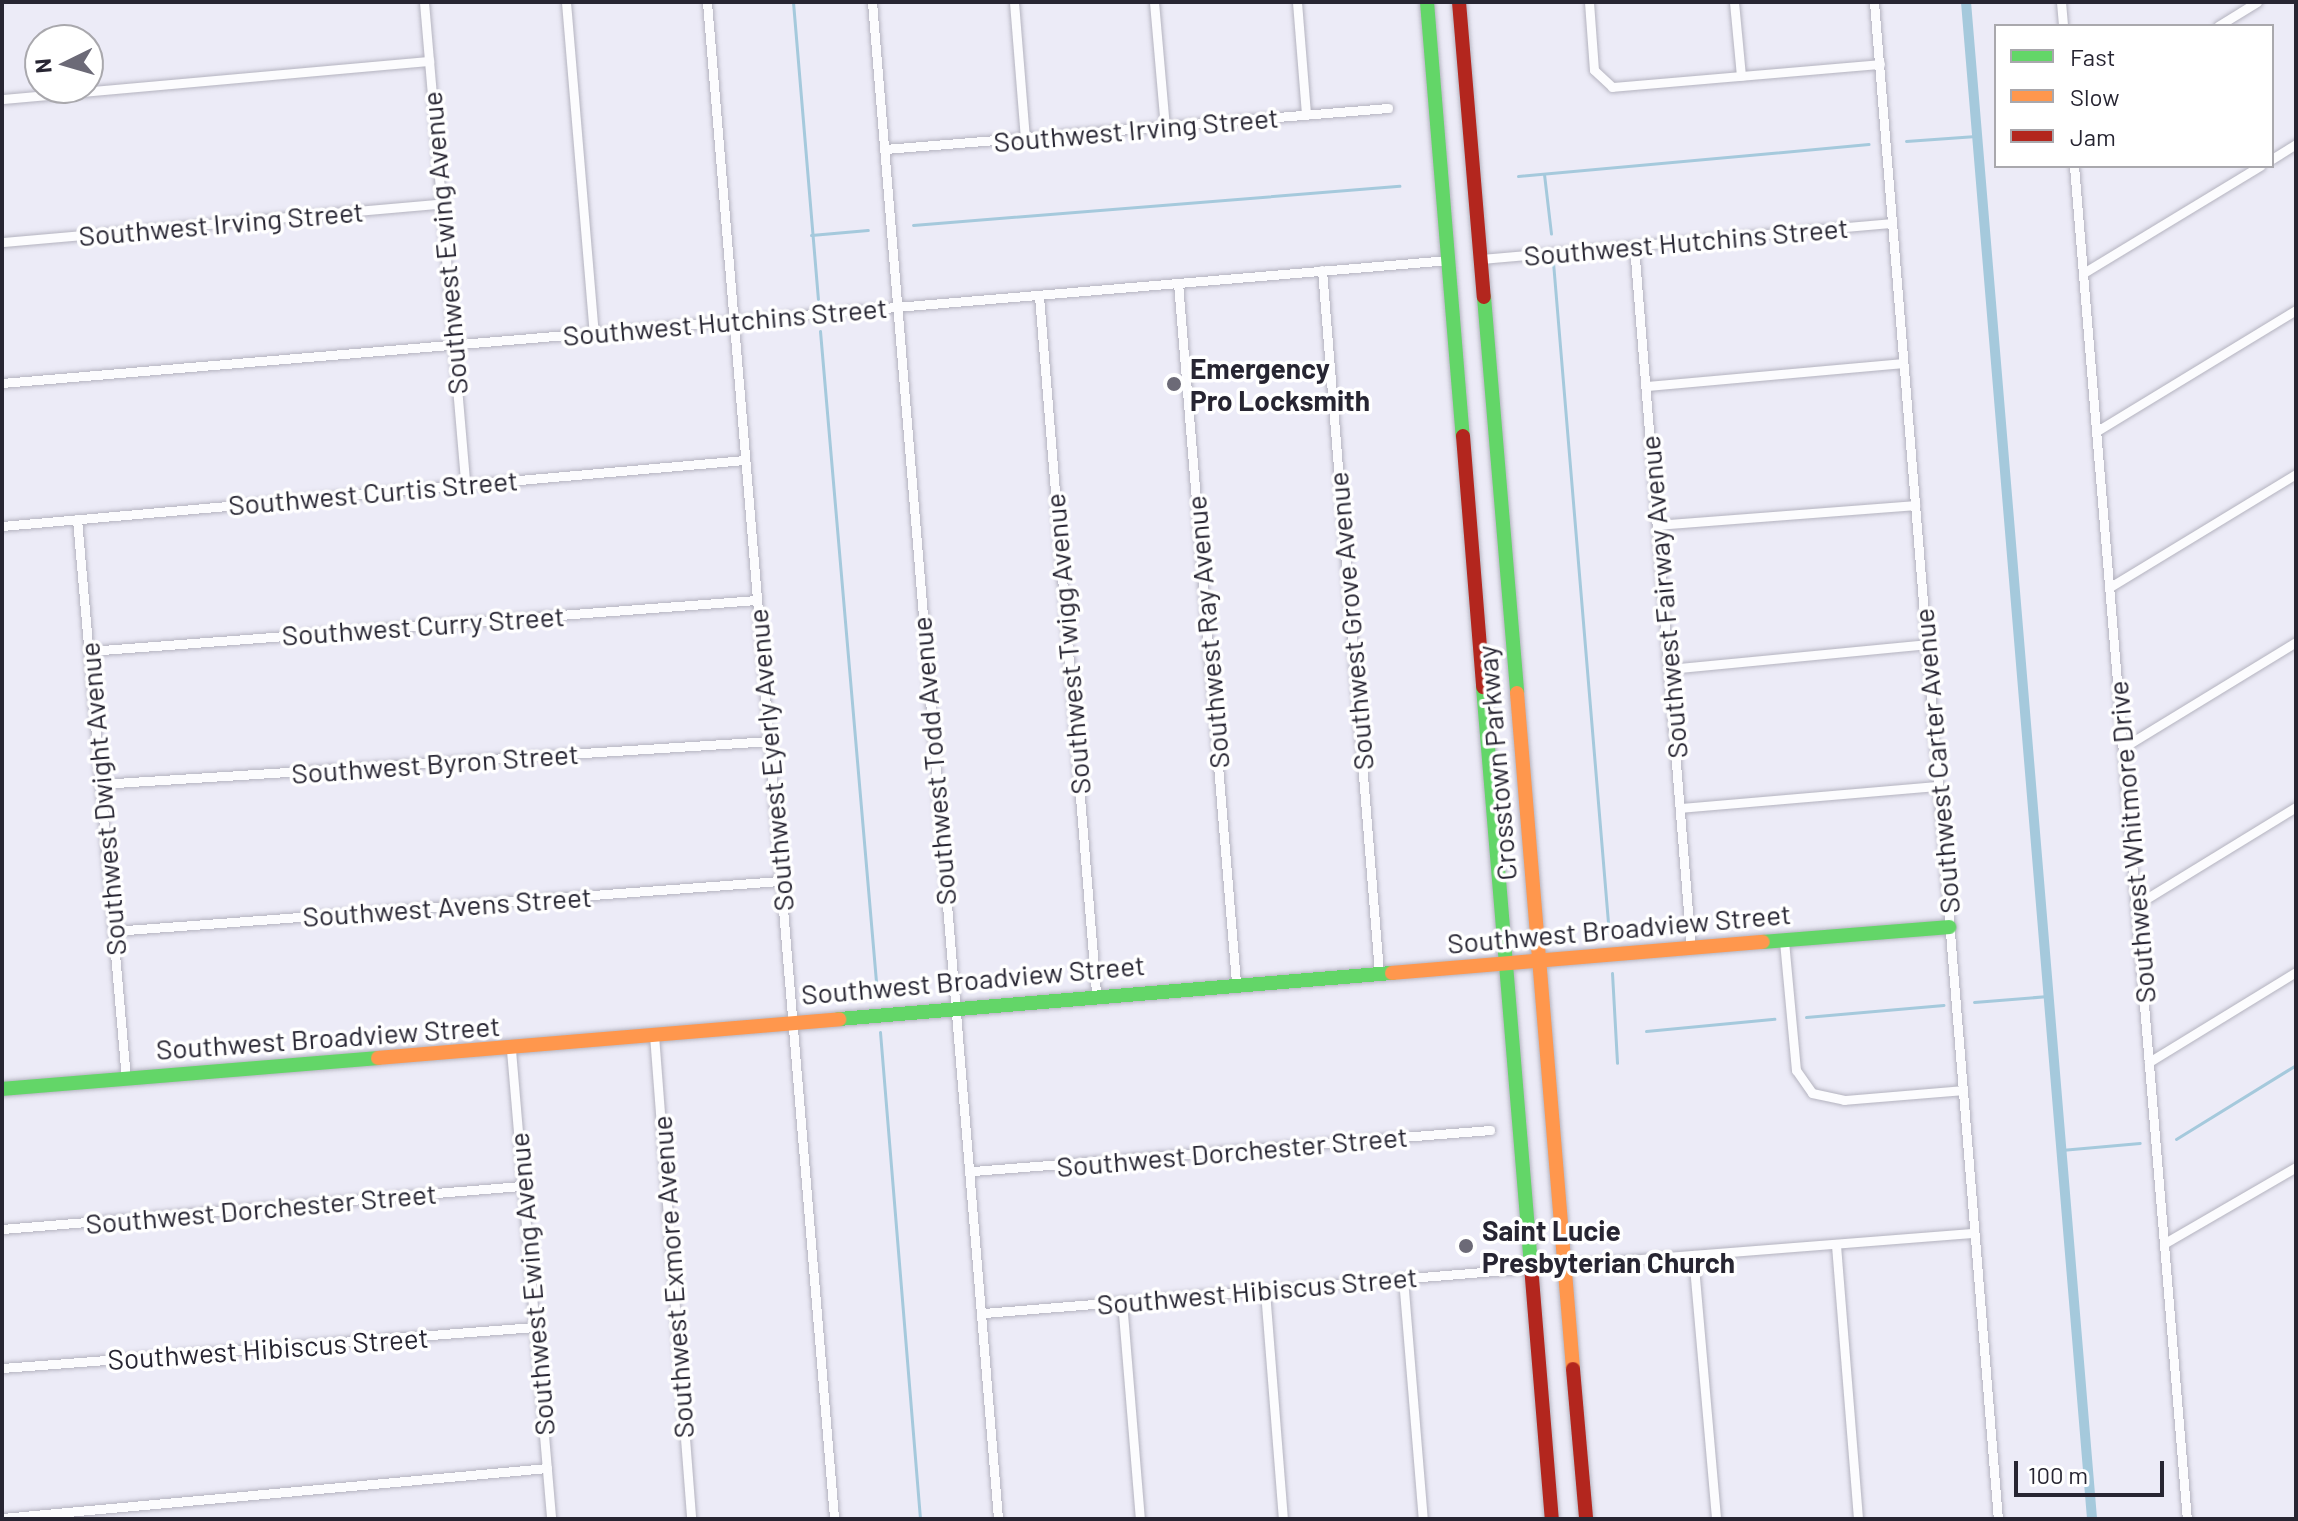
<!DOCTYPE html>
<html>
<head>
<meta charset="utf-8">
<style>
	body { margin:0 }
	#map { position:relative; width:2298px; height:1521px; overflow:hidden; background:#ecebf7; font-family:Barlow,sans-serif }
	div>[style] { position:absolute }
	.stream>* { height:3px; margin:-1.5px; padding:0 1.5px; transform-origin:1.5px; border-radius:1.5px; background:#a5c9dc }
	.canal>* { height:10px; margin:-5px; padding:0 5px; transform-origin:5px; border-radius:5px; background:#a5c9dc }
	.roads { filter:drop-shadow(0 0 2px #b4b3bf) drop-shadow(0 0 2px #b4b3bf) }
	.street>* { height:9px; margin:-4.5px; padding:0 4.5px; transform-origin:4.5px; border-radius:4.5px; background:#fcfcfe }
	.fast>* { height:14px; margin:-7px; padding:0 7px; transform-origin:7px; border-radius:7px; background:#63d668 }
	.slow>* { height:14px; margin:-7px; padding:0 7px; transform-origin:7px; border-radius:7px; background:#ff974d }
	.jam>* { height:14px; margin:-7px; padding:0 7px; transform-origin:7px; border-radius:7px; background:#b3261e }
	.dots>* { width:22px; height:22px; translate:-50% -50%; box-sizing:border-box; border:4px solid #fff; border-radius:50% }
	span { translate:-50% -50%; white-space:nowrap; text-align:center; line-height:1.15; -webkit-text-stroke:7px #fff; paint-order:stroke }
	.street-label { font-size:28px; color:#272532 }
	.poi-label { font-size:28px; color:#272532; font-weight:700 }
	.left { translate:0 -50%; text-align:left }
	.frame { position:absolute; inset:0; border:4px solid #272532; pointer-events:none }
	.legend { position:absolute; left:1994px; top:24px; width:280px; height:144px; box-sizing:border-box; background:#fff; border:2px solid #a9a8ad; margin:0; padding:10px 14px; list-style:none; font-size:24px; color:#272532 }
	.legend li { display:flex; align-items:center; gap:16px; height:40px }
	.legend b { width:40px; border:2px solid #a9a8ad }
	.north { position:absolute; left:24px; top:24px; width:80px; height:80px; box-sizing:border-box; background:#fff; border:2px solid #a9a8ad; border-radius:50%; rotate:265deg; font-size:22px; font-weight:700; line-height:32px; text-align:center; color:#272532 }
	.north::after { content:''; display:block; margin:auto; width:28px; height:36px; background:#6c6a77; clip-path:polygon(50% 0,100% 100%,50% 72%,0 100%) }
	.scale { position:absolute; left:2014px; top:1461px; width:150px; height:36px; box-sizing:border-box; border:4px solid #272532; border-top:0; padding-left:10px; font-size:24px; line-height:28px; white-space:nowrap; color:#272532; -webkit-text-stroke:6px #fff; paint-order:stroke }
</style>
</head>
<body>
<div id="map">
	<div class="stream">
		<i style="left:793px;top:2px;width:298px;rotate:85.2deg"></i>
		<i style="left:1906px;top:141px;width:70px;rotate:-4.1deg"></i>
		<i style="left:1544px;top:174px;width:60px;rotate:83.3deg"></i>
		<i style="left:1518px;top:176px;width:352px;rotate:-5.2deg"></i>
		<i style="left:913px;top:225px;width:488px;rotate:-4.6deg"></i>
		<i style="left:811px;top:235px;width:57px;rotate:-5deg"></i>
		<i style="left:1553px;top:262px;width:674px;rotate:85.24deg"></i>
		<i style="left:820px;top:331px;width:664px;rotate:85.08deg"></i>
		<i style="left:1612px;top:973px;width:90px;rotate:86.8deg"></i>
		<i style="left:1974px;top:1002px;width:74px;rotate:-4.6deg"></i>
		<i style="left:1806px;top:1017px;width:138px;rotate:-5deg"></i>
		<i style="left:1646px;top:1031px;width:129px;rotate:-5.4deg"></i>
		<i style="left:880px;top:1032px;width:489px;rotate:85.3deg"></i>
		<i style="left:2176px;top:1139px;width:141px;rotate:-31.7deg"></i>
		<i style="left:2061px;top:1150px;width:79px;rotate:-5.1deg"></i>
	</div>
	<div class="canal">
		<i style="left:1966px;top:2px;width:1522px;rotate:85.25deg"></i>
	</div>
	<div class="roads">
		<div class="street">
			<i style="left:424px;top:2px;width:483px;rotate:85.1deg"></i>
			<i style="left:566px;top:2px;width:331px;rotate:85.2deg"></i>
			<i style="left:707px;top:2px;width:1522px;rotate:85.21deg"></i>
			<i style="left:872px;top:2px;width:1522px;rotate:85.25deg"></i>
			<i style="left:1014px;top:2px;width:137px;rotate:85.4deg"></i>
			<i style="left:1154px;top:2px;width:125px;rotate:85deg"></i>
			<i style="left:1297px;top:2px;width:113px;rotate:85.4deg"></i>
			<i style="left:1589px;top:2px;width:68px;rotate:85.8deg"></i>
			<i style="left:1594px;top:70px;width:25px;rotate:43deg"></i>
			<i style="left:1612px;top:87px;width:269px;rotate:-4.9deg"></i>
			<i style="left:1734px;top:2px;width:74px;rotate:84.6deg"></i>
			<i style="left:1874px;top:2px;width:1522px;rotate:85.33deg"></i>
			<i style="left:2061px;top:2px;width:24px;rotate:85deg"></i>
			<i style="left:2218px;top:26px;width:46px;rotate:-31.6deg"></i>
			<i style="left:2px;top:99px;width:429px;rotate:-5.1deg"></i>
			<i style="left:885px;top:149px;width:505px;rotate:-4.66deg"></i>
			<i style="left:2272px;top:159px;width:28px;rotate:-32deg"></i>
			<i style="left:2074px;top:166px;width:1358px;rotate:85.23deg"></i>
			<i style="left:2px;top:242px;width:440px;rotate:-5deg"></i>
			<i style="left:1634px;top:246px;width:704px;rotate:85.36deg"></i>
			<i style="left:1480px;top:259px;width:413px;rotate:-5deg"></i>
			<i style="left:1322px;top:270px;width:704px;rotate:85.36deg"></i>
			<i style="left:2085px;top:272px;width:205px;rotate:-31.2deg"></i>
			<i style="left:1178px;top:283px;width:701px;rotate:85.26deg"></i>
			<i style="left:1039px;top:296px;width:699px;rotate:85.32deg"></i>
			<i style="left:2px;top:383px;width:1452px;rotate:-4.86deg"></i>
			<i style="left:1646px;top:386px;width:257px;rotate:-5.1deg"></i>
			<i style="left:2097px;top:431px;width:233px;rotate:-31.3deg"></i>
			<i style="left:77px;top:519px;width:562px;rotate:85deg"></i>
			<i style="left:1657px;top:525px;width:259px;rotate:-4.4deg"></i>
			<i style="left:2px;top:526px;width:746px;rotate:-5.08deg"></i>
			<i style="left:2110px;top:587px;width:218px;rotate:-31.3deg"></i>
			<i style="left:89px;top:651px;width:669px;rotate:-4.37deg"></i>
			<i style="left:1668px;top:669px;width:260px;rotate:-5.5deg"></i>
			<i style="left:2124px;top:747px;width:202px;rotate:-31.4deg"></i>
			<i style="left:100px;top:784px;width:671px;rotate:-3.67deg"></i>
			<i style="left:1680px;top:808px;width:259px;rotate:-4.9deg"></i>
			<i style="left:2136px;top:905px;width:188px;rotate:-31.5deg"></i>
			<i style="left:113px;top:931px;width:669px;rotate:-4.29deg"></i>
			<i style="left:1784px;top:941px;width:130px;rotate:84.7deg"></i>
			<i style="left:1796px;top:1070px;width:28px;rotate:55deg"></i>
			<i style="left:1812px;top:1093px;width:33px;rotate:12deg"></i>
			<i style="left:1844px;top:1100px;width:119px;rotate:-4.8deg"></i>
			<i style="left:654px;top:1035px;width:485px;rotate:85.6deg"></i>
			<i style="left:511px;top:1050px;width:471px;rotate:85.1deg"></i>
			<i style="left:2149px;top:1062px;width:172px;rotate:-31.5deg"></i>
			<i style="left:973px;top:1171px;width:519px;rotate:-4.53deg"></i>
			<i style="left:2px;top:1229px;width:521px;rotate:-4.74deg"></i>
			<i style="left:2165px;top:1243px;width:151px;rotate:-30.1deg"></i>
			<i style="left:1836px;top:1245px;width:275px;rotate:85.4deg"></i>
			<i style="left:1693px;top:1255px;width:265px;rotate:85deg"></i>
			<i style="left:1566px;top:1265px;width:409px;rotate:-4.5deg"></i>
			<i style="left:1403px;top:1278px;width:242px;rotate:85.3deg"></i>
			<i style="left:1265px;top:1291px;width:229px;rotate:85.5deg"></i>
			<i style="left:1122px;top:1301px;width:219px;rotate:85.3deg"></i>
			<i style="left:984px;top:1313px;width:549px;rotate:-4.7deg"></i>
			<i style="left:2px;top:1368px;width:535px;rotate:-4.4deg"></i>
			<i style="left:2px;top:1518px;width:547px;rotate:-5.24deg"></i>
		</div>
		<div class="fast">
			<i style="left:1427px;top:2px;width:435px;rotate:85.3deg"></i>
			<i style="left:1484px;top:297px;width:397px;rotate:85.2deg"></i>
			<i style="left:1483px;top:687px;width:581px;rotate:85.26deg"></i>
			<i style="left:1763px;top:942px;width:187px;rotate:-4.6deg"></i>
			<i style="left:839px;top:1019px;width:555px;rotate:-4.76deg"></i>
			<i style="left:2px;top:1089px;width:377px;rotate:-4.7deg"></i>
		</div>
		<div class="slow">
			<i style="left:1517px;top:693px;width:678px;rotate:85.26deg"></i>
			<i style="left:1392px;top:973px;width:372px;rotate:-4.8deg"></i>
			<i style="left:378px;top:1058px;width:463px;rotate:-4.8deg"></i>
		</div>
		<div class="jam">
			<i style="left:1459px;top:2px;width:296px;rotate:85.2deg"></i>
			<i style="left:1463px;top:436px;width:252px;rotate:85.4deg"></i>
			<i style="left:1531px;top:1266px;width:254px;rotate:85.3deg"></i>
			<i style="left:1573px;top:1369px;width:151px;rotate:85deg"></i>
		</div>
	</div>
	<div class="dots">
		<i style="left:1174px;top:384px;background:#6c6a77"></i>
		<i style="left:1466px;top:1246px;background:#6c6a77"></i>
	</div>
	<div class="street-label">
		<span style="left:1136px;top:129px;rotate:-5deg">Southwest Irving Street</span>
		<span style="left:221px;top:223px;rotate:-5deg">Southwest Irving Street</span>
		<span style="left:1686px;top:241px;rotate:-5deg">Southwest Hutchins Street</span>
		<span style="left:444px;top:243px;rotate:-95deg">Southwest Ewing Avenue</span>
		<span style="left:725px;top:321px;rotate:-5deg">Southwest Hutchins Street</span>
		<span style="left:373px;top:492px;rotate:-5deg">Southwest Curtis Street</span>
		<span style="left:1663px;top:597px;rotate:-95deg">Southwest Fairway Avenue</span>
		<span style="left:1350px;top:621px;rotate:-95deg">Southwest Grove Avenue</span>
		<span style="left:423px;top:625px;rotate:-4deg">Southwest Curry Street</span>
		<span style="left:1207px;top:632px;rotate:-95deg">Southwest Ray Avenue</span>
		<span style="left:1067px;top:644px;rotate:-95deg">Southwest Twigg Avenue</span>
		<span style="left:770px;top:760px;rotate:-95deg">Southwest Eyerly Avenue</span>
		<span style="left:933px;top:761px;rotate:-95deg">Southwest Todd Avenue</span>
		<span style="left:1936px;top:761px;rotate:-95deg">Southwest Carter Avenue</span>
		<span style="left:435px;top:763px;rotate:-4deg">Southwest Byron Street</span>
		<span style="left:1496px;top:763px;rotate:-95deg">Crosstown Parkway</span>
		<span style="left:102px;top:799px;rotate:-95deg">Southwest Dwight Avenue</span>
		<span style="left:2131px;top:842px;rotate:-95deg">Southwest Whitmore Drive</span>
		<span style="left:447px;top:906px;rotate:-4deg">Southwest Avens Street</span>
		<span style="left:1619px;top:928px;rotate:-5deg">Southwest Broadview Street</span>
		<span style="left:973px;top:979px;rotate:-5deg">Southwest Broadview Street</span>
		<span style="left:328px;top:1037px;rotate:-4deg">Southwest Broadview Street</span>
		<span style="left:1232px;top:1151px;rotate:-5deg">Southwest Dorchester Street</span>
		<span style="left:261px;top:1208px;rotate:-5deg">Southwest Dorchester Street</span>
		<span style="left:672px;top:1277px;rotate:-94deg">Southwest Exmore Avenue</span>
		<span style="left:531px;top:1284px;rotate:-95deg">Southwest Ewing Avenue</span>
		<span style="left:1257px;top:1290px;rotate:-5deg">Southwest Hibiscus Street</span>
		<span style="left:268px;top:1348px;rotate:-4deg">Southwest Hibiscus Street</span>
	</div>
	<div class="poi-label">
		<span class="left" style="left:1190px;top:384px">Emergency<br>Pro Locksmith</span>
		<span class="left" style="left:1482px;top:1246px">Saint Lucie<br>Presbyterian Church</span>
	</div>
	<div class="frame"></div>
	<ul class="legend">
	<li><b style="height:10px;background:#63d668"></b>Fast</li>
	<li><b style="height:10px;background:#ff974d"></b>Slow</li>
	<li><b style="height:10px;background:#b3261e"></b>Jam</li>
	</ul>
	<div class="north">N</div>
	<div class="scale">100 m</div>
</div>
</body>
</html>
